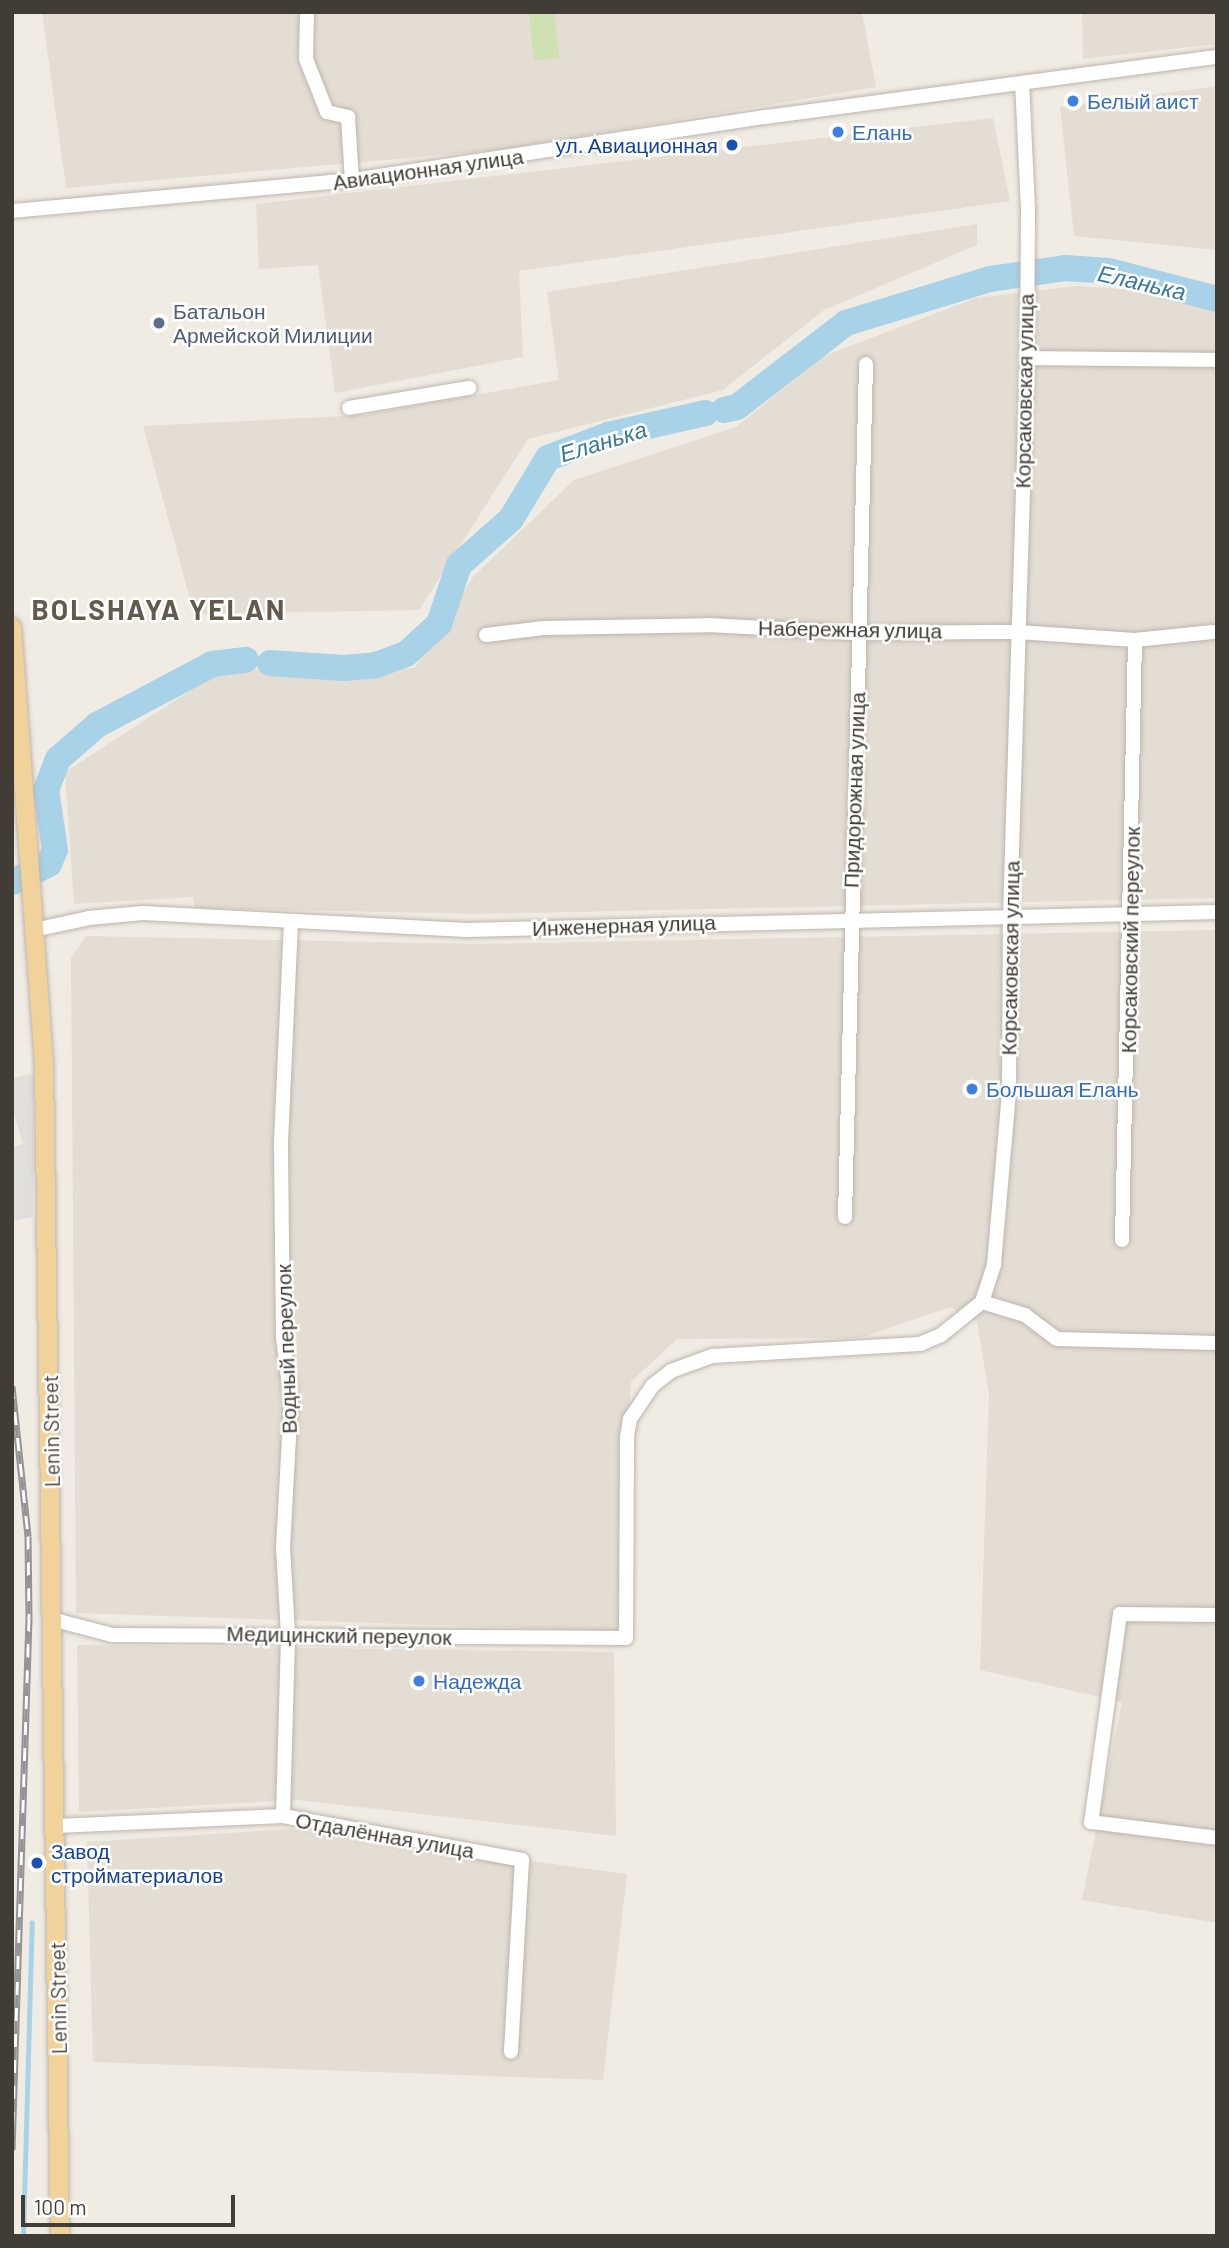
<!DOCTYPE html>
<html>
<head>
<meta charset="utf-8">
<style>
	body { margin:0 }
	#map { position:relative; width:1229px; height:2248px; overflow:hidden; background:#f0ece4; font-family:Barlow,sans-serif }
	div>[style] { position:absolute }
	.residential>* { inset:0; background:#e3ddd3 }
	.green>* { inset:0; background:#cfe0b1 }
	.parking>* { inset:0; background:#e1dfdc }
	.stream>* { height:4.5px; margin:-2.25px; padding:0 2.25px; transform-origin:2.25px; border-radius:2.25px; background:#a7d2e7 }
	.river>* { height:26px; margin:-13px; padding:0 13px; transform-origin:13px; border-radius:13px; background:#a7d2e7 }
	.roads { filter:drop-shadow(0 0 2px #bdb5ab) drop-shadow(0 0 2px #bdb5ab) }
	.minor>* { height:14px; margin:-7px; padding:0 7px; transform-origin:7px; border-radius:7px; background:#fff }
	.major>* { height:18px; margin:-9px; padding:0 9px; transform-origin:9px; border-radius:9px; background:#f2d29b }
	.rail>* { height:7px; margin-top:-3.5px; transform-origin:0; background:repeating-linear-gradient(90deg,#fff 0 13px,#939393 0 26px); box-sizing:border-box; border-block:2px solid #939393 }
	.dots>* { width:19px; height:19px; translate:-50% -50%; box-sizing:border-box; border:4px solid #fff; border-radius:50% }
	span { translate:-50% -50%; white-space:nowrap; text-align:center; line-height:1.15; -webkit-text-stroke:5px #fff; paint-order:stroke }
	.shop-label { font-size:21px; color:#366cbe }
	.left { translate:0 -50%; text-align:left }
	.transit-label { font-size:21px; color:#164399 }
	.right { translate:-100% -50%; text-align:right }
	.street-label { font-size:21px; color:#413c35 }
	.service-label { font-size:21px; color:#4e5e75 }
	.water-label { font-size:23px; color:#397999; font-style:italic }
	.district-label { font-size:28px; color:#63594d; font-weight:700; letter-spacing:2px }
	.frame { position:absolute; inset:0; border:14px solid #413c35; pointer-events:none }
	.scale { position:absolute; left:21px; top:2195px; width:214px; height:32px; box-sizing:border-box; border:4px solid #413c35; border-top:0; padding-left:9px; font-size:21px; line-height:24px; white-space:nowrap; color:#413c35; -webkit-text-stroke:5px #fff; paint-order:stroke }
</style>
</head>
<body>
<div id="map">
	<div class="residential">
		<i style="clip-path:polygon(42px 12px,862px 12px,876px 87px,498px 150px,66px 188px)"></i>
		<i style="clip-path:polygon(1082px 12px,1217px 12px,1217px 44px,1083px 59px)"></i>
		<i style="clip-path:polygon(1217px 86px,1217px 250px,1074px 236px,1060px 107px)"></i>
		<i style="clip-path:polygon(993px 118px,1010px 201px,519px 271px,523px 357px,335px 393px,318px 265px,259px 269px,256px 204px)"></i>
		<i style="clip-path:polygon(977px 224px,977px 245px,824px 310px,723px 390px,528px 439px,419px 610px,194px 614px,143px 426px,364px 415px,559px 380px,547px 292px)"></i>
		<i style="clip-path:polygon(1076px 286px,1217px 295px,1217px 898px,481px 914px,195px 908px,193px 897px,74px 904px,65px 772px,222px 670px,415px 668px,473px 577px,574px 480px,736px 427px,824px 356px,976px 298px)"></i>
		<i style="clip-path:polygon(1217px 930px,1217px 1923px,1082px 1900px,1122px 1702px,980px 1670px,989px 1395px,977px 1322px,950px 1307px,860px 1338px,677px 1339px,631px 1382px,618px 1631px,76px 1613px,71px 958px,86px 936px,477px 944px)"></i>
		<i style="clip-path:polygon(77px 1645px,614px 1652px,616px 1836px,297px 1800px,79px 1812px)"></i>
		<i style="clip-path:polygon(290px 1829px,627px 1874px,603px 2080px,93px 2062px,87px 1842px)"></i>
	</div>
	<div class="green">
		<i style="clip-path:polygon(529px 12px,554px 12px,559px 58px,534px 60px)"></i>
	</div>
	<div class="parking">
		<i style="clip-path:polygon(34px 1074px,33px 1217px,12px 1221px,12px 1147px,23px 1144px,12px 1107px,12px 1078px)"></i>
	</div>
	<div class="stream">
		<i style="left:23px;top:2236px;width:313px;rotate:-88.4deg"></i>
	</div>
	<div class="river">
		<i style="left:724px;top:410px;width:13px;rotate:-13deg"></i>
		<i style="left:737px;top:407px;width:138px;rotate:-37.6deg"></i>
		<i style="left:846px;top:323px;width:151px;rotate:-17deg"></i>
		<i style="left:990px;top:279px;width:76px;rotate:-8.3deg"></i>
		<i style="left:1065px;top:268px;width:44px;rotate:3.9deg"></i>
		<i style="left:1109px;top:271px;width:112px;rotate:14.5deg"></i>
		<i style="left:270px;top:663px;width:74px;rotate:3.9deg"></i>
		<i style="left:344px;top:668px;width:32px;rotate:-5deg"></i>
		<i style="left:376px;top:665px;width:32px;rotate:-20deg"></i>
		<i style="left:406px;top:654px;width:45px;rotate:-42.3deg"></i>
		<i style="left:439px;top:624px;width:62px;rotate:-71.3deg"></i>
		<i style="left:459px;top:565px;width:69px;rotate:-41.5deg"></i>
		<i style="left:511px;top:519px;width:71px;rotate:-58.8deg"></i>
		<i style="left:548px;top:458px;width:64px;rotate:-21deg"></i>
		<i style="left:608px;top:435px;width:100px;rotate:-12.7deg"></i>
		<i style="left:12px;top:882px;width:41px;rotate:-25.9deg"></i>
		<i style="left:49px;top:864px;width:15px;rotate:-67deg"></i>
		<i style="left:55px;top:850px;width:61px;rotate:-98.5deg"></i>
		<i style="left:46px;top:790px;width:33px;rotate:-69deg"></i>
		<i style="left:58px;top:759px;width:52px;rotate:-41.1deg"></i>
		<i style="left:97px;top:725px;width:130px;rotate:-27.9deg"></i>
		<i style="left:212px;top:664px;width:34px;rotate:-7deg"></i>
	</div>
	<div class="roads">
		<div class="minor">
			<i style="left:307px;top:12px;width:47px;rotate:91.2deg"></i>
			<i style="left:306px;top:59px;width:57px;rotate:68.4deg"></i>
			<i style="left:327px;top:112px;width:22px;rotate:13deg"></i>
			<i style="left:348px;top:117px;width:63px;rotate:86.4deg"></i>
			<i style="left:12px;top:211px;width:341px;rotate:-5.2deg"></i>
			<i style="left:352px;top:180px;width:419px;rotate:-8.7deg"></i>
			<i style="left:766px;top:117px;width:455px;rotate:-7.6deg"></i>
			<i style="left:1027px;top:358px;width:190px;rotate:0.6deg"></i>
			<i style="left:349px;top:408px;width:122px;rotate:-9.5deg"></i>
			<i style="left:486px;top:635px;width:58px;rotate:-6.9deg"></i>
			<i style="left:544px;top:628px;width:164px;rotate:-1deg"></i>
			<i style="left:708px;top:625px;width:150px;rotate:3.1deg"></i>
			<i style="left:858px;top:633px;width:160px;rotate:-0.4deg"></i>
			<i style="left:1018px;top:632px;width:117px;rotate:3.9deg"></i>
			<i style="left:1135px;top:640px;width:78px;rotate:-5.9deg"></i>
			<i style="left:34px;top:930px;width:56px;rotate:-12.3deg"></i>
			<i style="left:89px;top:918px;width:54px;rotate:-5.3deg"></i>
			<i style="left:143px;top:913px;width:324px;rotate:3deg"></i>
			<i style="left:467px;top:930px;width:750px;rotate:-1.37deg"></i>
			<i style="left:845px;top:1217px;width:853px;rotate:-88.59deg"></i>
			<i style="left:1122px;top:1240px;width:600px;rotate:-88.76deg"></i>
			<i style="left:982px;top:1302px;width:45px;rotate:16.8deg"></i>
			<i style="left:1025px;top:1315px;width:40px;rotate:37deg"></i>
			<i style="left:1057px;top:1339px;width:160px;rotate:1.4deg"></i>
			<i style="left:1217px;top:1615px;width:97px;rotate:-179.4deg"></i>
			<i style="left:1120px;top:1614px;width:210px;rotate:97.9deg"></i>
			<i style="left:1091px;top:1822px;width:127px;rotate:7.2deg"></i>
			<i style="left:55px;top:1620px;width:59px;rotate:14.7deg"></i>
			<i style="left:112px;top:1635px;width:514px;rotate:0.33deg"></i>
			<i style="left:626px;top:1638px;width:201px;rotate:-89.7deg"></i>
			<i style="left:627px;top:1437px;width:18px;rotate:-81deg"></i>
			<i style="left:630px;top:1419px;width:40px;rotate:-56deg"></i>
			<i style="left:652px;top:1386px;width:24px;rotate:-38deg"></i>
			<i style="left:671px;top:1371px;width:44px;rotate:-20.1deg"></i>
			<i style="left:712px;top:1356px;width:208px;rotate:-3.3deg"></i>
			<i style="left:920px;top:1344px;width:23px;rotate:-23deg"></i>
			<i style="left:941px;top:1335px;width:53px;rotate:-38.8deg"></i>
			<i style="left:982px;top:1302px;width:40px;rotate:-72deg"></i>
			<i style="left:994px;top:1264px;width:174px;rotate:-85deg"></i>
			<i style="left:1009px;top:1091px;width:175px;rotate:-89.7deg"></i>
			<i style="left:1010px;top:916px;width:558px;rotate:-88.25deg"></i>
			<i style="left:1027px;top:358px;width:149px;rotate:-89.6deg"></i>
			<i style="left:1028px;top:209px;width:125px;rotate:-92.7deg"></i>
			<i style="left:283px;top:1816px;width:182px;rotate:-88.4deg"></i>
			<i style="left:288px;top:1634px;width:86px;rotate:-93.3deg"></i>
			<i style="left:283px;top:1548px;width:146px;rotate:-86.9deg"></i>
			<i style="left:291px;top:1402px;width:64px;rotate:-97.1deg"></i>
			<i style="left:283px;top:1338px;width:196px;rotate:-90.6deg"></i>
			<i style="left:281px;top:1142px;width:219px;rotate:-87.4deg"></i>
			<i style="left:56px;top:1826px;width:227px;rotate:-2.5deg"></i>
			<i style="left:283px;top:1816px;width:243px;rotate:10.4deg"></i>
			<i style="left:522px;top:1860px;width:192px;rotate:93.3deg"></i>
		</div>
		<div class="major">
			<i style="left:12px;top:627px;width:437px;rotate:85.8deg"></i>
			<i style="left:44px;top:1063px;width:1173px;rotate:89.22deg"></i>
		</div>
	</div>
	<div class="rail">
		<i style="left:12px;top:1386px;width:151px;rotate:83.9deg"></i>
		<i style="left:28px;top:1536px;width:82px;rotate:89.3deg"></i>
		<i style="left:29px;top:1618px;width:532px;rotate:91.83deg"></i>
	</div>
	<div class="dots">
		<i style="left:1073px;top:101px;background:#3f7fe0"></i>
		<i style="left:838px;top:132px;background:#3f7fe0"></i>
		<i style="left:732px;top:145px;background:#1a4fb4"></i>
		<i style="left:159px;top:323px;background:#5c6f8a"></i>
		<i style="left:972px;top:1089px;background:#3f7fe0"></i>
		<i style="left:419px;top:1681px;background:#3f7fe0"></i>
		<i style="left:37px;top:1863px;background:#1a4fb4"></i>
	</div>
	<div class="shop-label">
		<span class="left" style="left:1087px;top:101px">Белый аист</span>
		<span class="left" style="left:852px;top:132px">Елань</span>
		<span class="left" style="left:986px;top:1089px">Большая Елань</span>
		<span class="left" style="left:433px;top:1681px">Надежда</span>
	</div>
	<div class="transit-label">
		<span class="right" style="left:718px;top:145px">ул. Авиационная</span>
		<span class="left" style="left:51px;top:1863px">Завод<br>стройматериалов</span>
	</div>
	<div class="street-label">
		<span style="left:428px;top:169px;rotate:-8deg">Авиационная улица</span>
		<span style="left:1024px;top:391px;rotate:-89deg">Корсаковская улица</span>
		<span style="left:850px;top:629px;rotate:1deg">Набережная улица</span>
		<span style="left:854px;top:790px;rotate:-88deg">Придорожная улица</span>
		<span style="left:624px;top:925px;rotate:-2deg">Инженерная улица</span>
		<span style="left:1130px;top:940px;rotate:-89deg">Корсаковский переулок</span>
		<span style="left:1010px;top:958px;rotate:-89deg">Корсаковская улица</span>
		<span style="left:286px;top:1349px;rotate:-92deg">Водный переулок</span>
		<span style="left:51px;top:1431px;rotate:-91deg">Lenin Street</span>
		<span style="left:339px;top:1635px;rotate:1deg">Медицинский переулок</span>
		<span style="left:385px;top:1835px;rotate:10deg">Отдалённая улица</span>
		<span style="left:58px;top:1998px;rotate:-91deg">Lenin Street</span>
	</div>
	<div class="service-label">
		<span class="left" style="left:173px;top:323px">Батальон<br>Армейской Милиции</span>
	</div>
	<div class="water-label">
		<span style="left:1142px;top:282px;rotate:13deg">Еланька</span>
		<span style="left:603px;top:441px;rotate:-17deg">Еланька</span>
	</div>
	<div class="district-label">
		<span style="left:159px;top:609px">BOLSHAYA YELAN</span>
	</div>
	<div class="frame"></div>
	<div class="scale">100 m</div>
</div>
</body>
</html>
